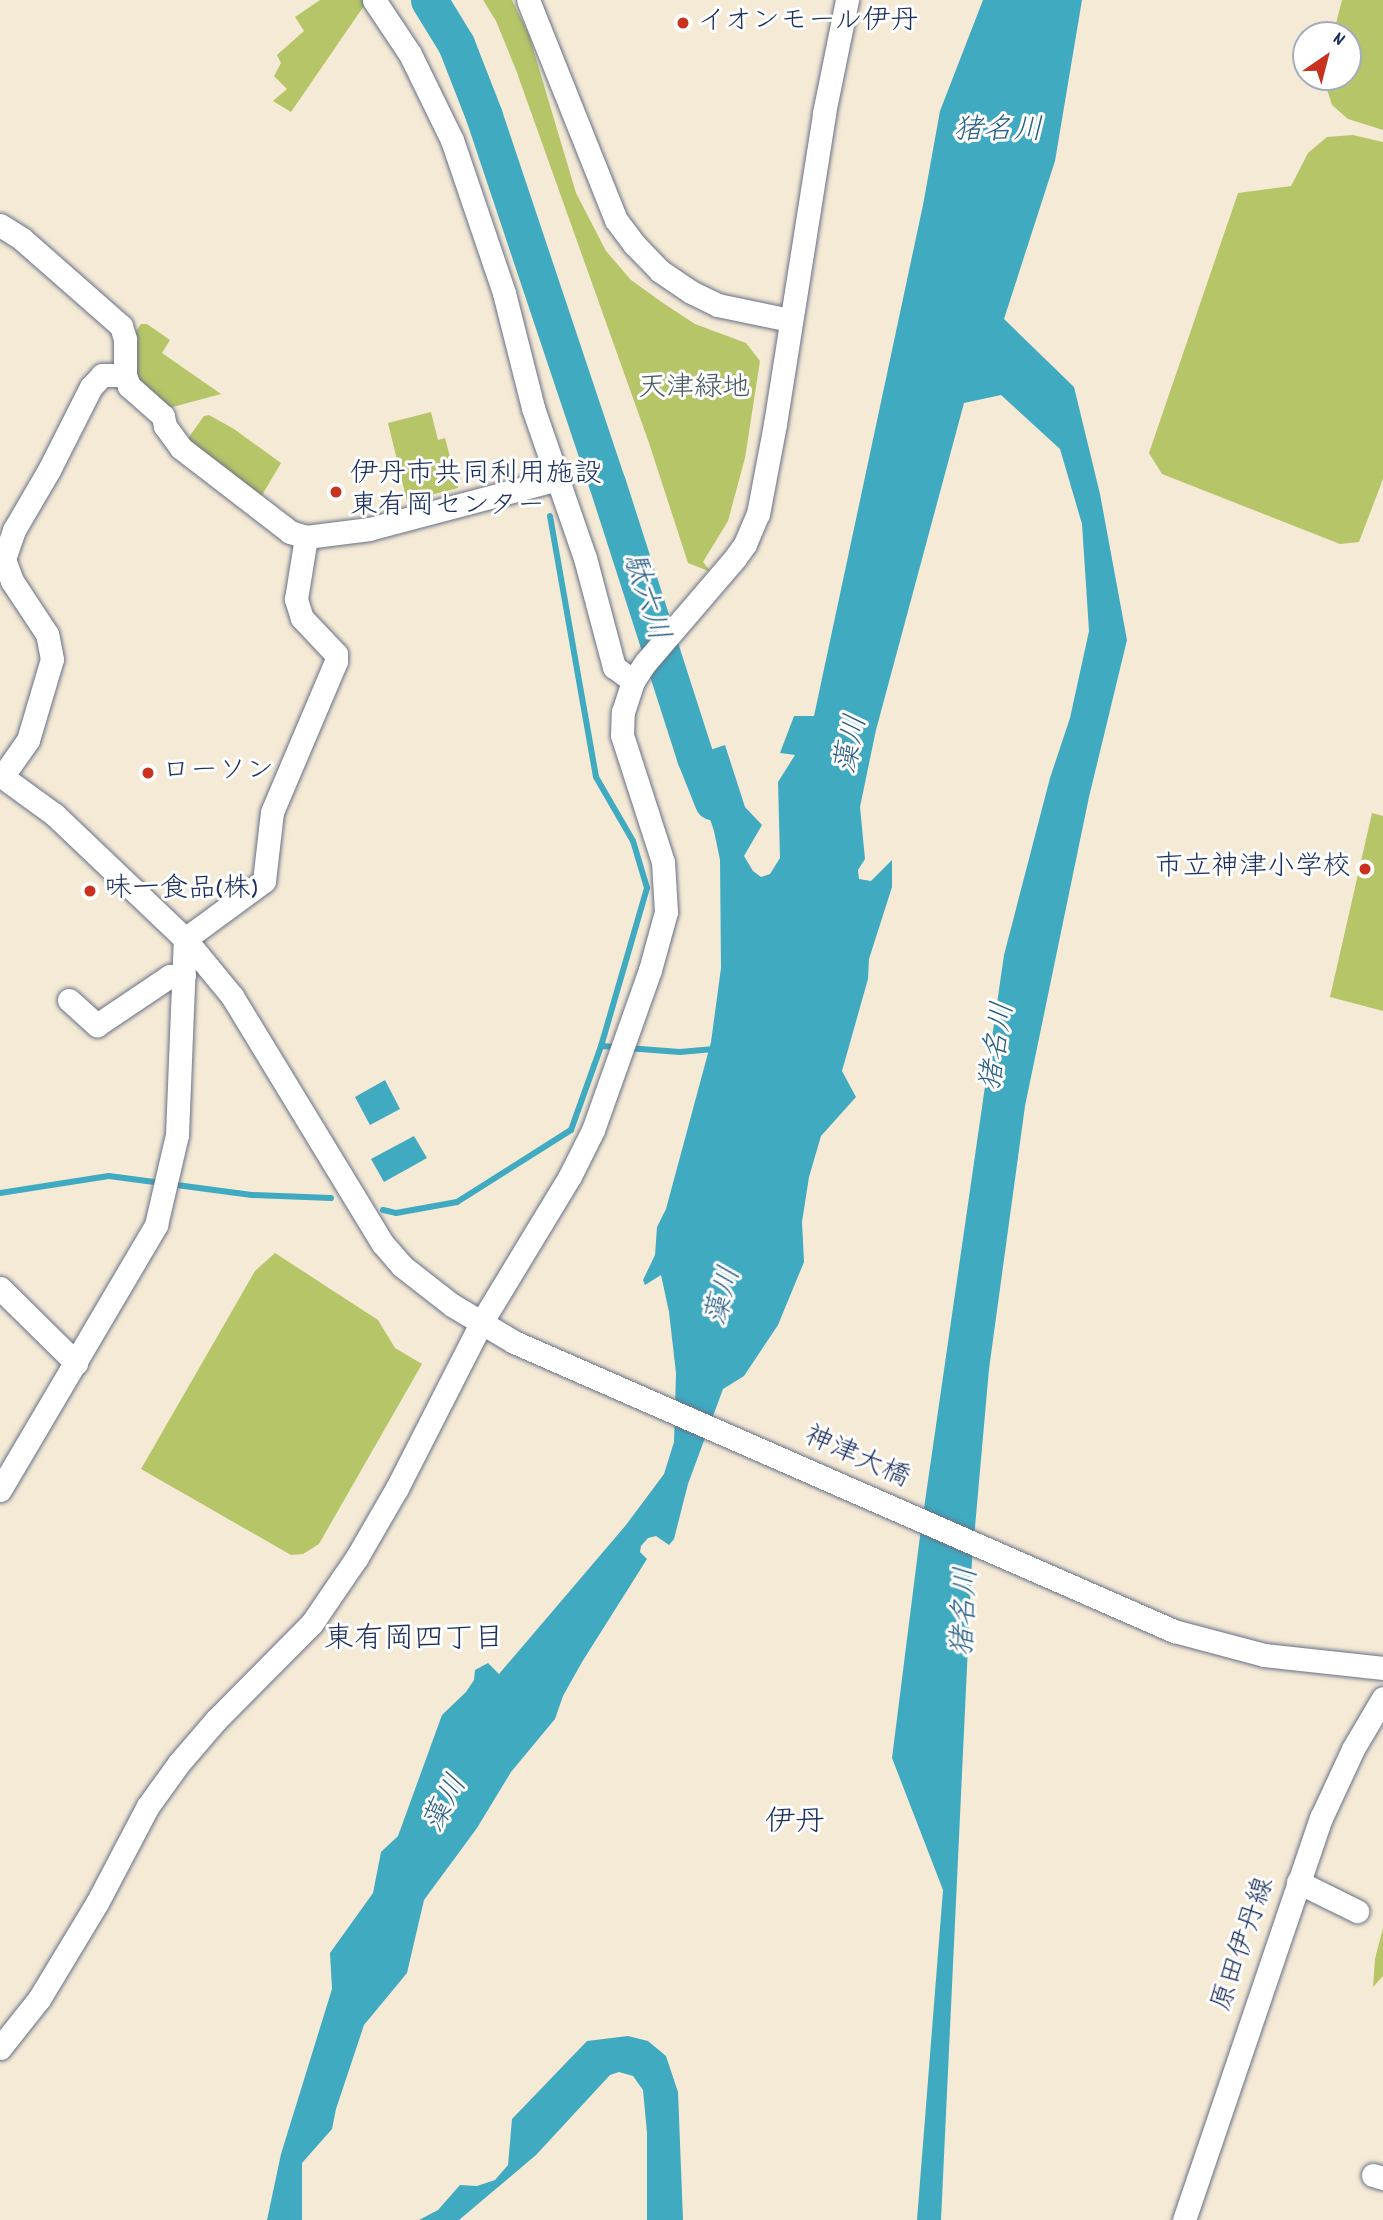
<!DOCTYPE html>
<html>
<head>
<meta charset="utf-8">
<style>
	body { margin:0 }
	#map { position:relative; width:1383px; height:2220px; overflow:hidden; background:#f5ead5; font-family:Dekko,"Klee One",sans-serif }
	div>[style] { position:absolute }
	.green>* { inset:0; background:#b5c568 }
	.water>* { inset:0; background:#40aac0 }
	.stream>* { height:6px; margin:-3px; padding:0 3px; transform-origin:3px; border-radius:3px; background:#40aac0 }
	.river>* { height:37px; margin:-18.5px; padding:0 18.5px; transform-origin:18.5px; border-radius:18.5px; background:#40aac0 }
	.roads { filter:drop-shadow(0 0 2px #677088) drop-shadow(0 0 2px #677088) }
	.minor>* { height:23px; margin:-11.5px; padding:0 11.5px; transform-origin:11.5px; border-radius:11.5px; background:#fff }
	.dots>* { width:19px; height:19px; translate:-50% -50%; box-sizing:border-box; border:4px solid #fff; border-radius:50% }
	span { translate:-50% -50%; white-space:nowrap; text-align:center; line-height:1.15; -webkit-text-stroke:6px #fff; paint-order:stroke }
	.poi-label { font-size:28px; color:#1b2f5e }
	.left { translate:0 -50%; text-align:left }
	.right { translate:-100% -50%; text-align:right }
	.park-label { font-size:28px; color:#495c61 }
	.street-label { font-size:28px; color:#1b2f5e }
	.water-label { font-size:30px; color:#2a6085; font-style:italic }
	.neighbourhood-label { font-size:30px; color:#1b2f5e }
	.north { position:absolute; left:1292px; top:21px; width:70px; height:70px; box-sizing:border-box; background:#fff; border:2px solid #a4acbf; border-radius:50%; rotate:35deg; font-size:19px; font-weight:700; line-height:28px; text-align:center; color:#1b2f5e }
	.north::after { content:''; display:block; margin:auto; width:24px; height:32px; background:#c8321e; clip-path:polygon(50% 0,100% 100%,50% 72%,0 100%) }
</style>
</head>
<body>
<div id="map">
	<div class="green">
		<i style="clip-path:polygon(320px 0,368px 0,291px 112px,273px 101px,287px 89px,274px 76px,281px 63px,277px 55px,304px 31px,295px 17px)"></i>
		<i style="clip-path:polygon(483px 0,512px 0,529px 35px,576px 193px,606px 251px,631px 280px,663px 303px,695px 324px,746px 343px,760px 361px,745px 458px,728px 521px,703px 562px,711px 572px,688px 563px,649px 443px,516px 70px,496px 21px)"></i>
		<i style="clip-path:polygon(1342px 0,1383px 0,1383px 130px,1348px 119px,1332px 105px,1323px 77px,1348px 77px,1348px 35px,1333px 35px)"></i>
		<i style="clip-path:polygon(1353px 135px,1383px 142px,1383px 479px,1359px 542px,1340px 544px,1162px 474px,1149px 453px,1238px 193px,1291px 186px,1308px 153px,1327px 137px)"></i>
		<i style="clip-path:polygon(141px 324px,147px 324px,170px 340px,162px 353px,221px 394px,169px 408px,137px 380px,136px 331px)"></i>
		<i style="clip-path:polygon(431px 412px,438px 440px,445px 438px,458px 488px,407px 501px,388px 423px)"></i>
		<i style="clip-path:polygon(209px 415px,234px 429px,281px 463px,261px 497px,186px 441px,204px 416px)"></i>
		<i style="clip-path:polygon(1372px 813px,1383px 816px,1383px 1011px,1330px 997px)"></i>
		<i style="clip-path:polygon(275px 1253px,378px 1320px,395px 1348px,422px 1364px,319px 1544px,303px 1554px,291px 1555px,141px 1469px,255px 1271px)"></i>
		<i style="clip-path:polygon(1383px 1928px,1383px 1976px,1373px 1987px,1375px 1959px)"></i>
	</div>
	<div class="water">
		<i style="clip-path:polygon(983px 0,1082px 0,1055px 161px,1004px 319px,1074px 387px,1100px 494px,1127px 640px,1089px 797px,1025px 1106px,989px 1369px,972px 1561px,941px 2220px,917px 2220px,943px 1890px,892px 1758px,920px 1536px,1004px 955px,1050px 778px,1070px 718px,1089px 631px,1082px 524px,1060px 449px,1001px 395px,964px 403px,876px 730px,860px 807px,865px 859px,858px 870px,859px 879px,871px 881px,892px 860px,892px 887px,869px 959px,868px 979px,842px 1071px,856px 1097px,821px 1136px,809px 1177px,802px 1222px,804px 1262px,778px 1325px,744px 1376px,723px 1389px,688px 1484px,674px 1539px,669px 1545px,656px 1536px,648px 1538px,641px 1546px,640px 1552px,647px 1559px,582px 1662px,563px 1696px,555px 1719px,511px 1772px,477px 1828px,424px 1900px,407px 1973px,364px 2025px,336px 2109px,332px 2129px,302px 2163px,302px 2220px,267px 2220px,281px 2154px,332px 1989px,330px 1953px,373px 1893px,381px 1852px,398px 1836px,442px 1715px,466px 1692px,474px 1680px,475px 1670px,488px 1663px,499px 1674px,626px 1525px,664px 1474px,674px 1442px,676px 1373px,669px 1312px,661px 1275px,645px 1285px,643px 1280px,655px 1255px,657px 1227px,666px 1209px,711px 1042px,721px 968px,720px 860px,714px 831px,689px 757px,725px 745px,745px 807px,762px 825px,744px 856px,753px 871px,761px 877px,770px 874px,780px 858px,778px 782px,795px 755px,780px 753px,794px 716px,814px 716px,923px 205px,940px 111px)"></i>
		<i style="clip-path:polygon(385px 1080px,400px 1109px,370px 1125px,355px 1097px)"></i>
		<i style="clip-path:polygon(414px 1136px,427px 1158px,384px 1182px,371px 1159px)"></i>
		<i style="clip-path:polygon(628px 2036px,648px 2041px,666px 2056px,678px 2092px,683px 2220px,647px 2220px,647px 2133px,643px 2090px,633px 2076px,619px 2072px,610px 2075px,536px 2155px,459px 2220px,419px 2220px,438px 2210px,460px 2185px,477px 2186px,495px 2180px,508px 2165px,512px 2119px,587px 2041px)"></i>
	</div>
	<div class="stream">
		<i style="left:550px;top:516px;width:265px;rotate:80deg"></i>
		<i style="left:596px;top:777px;width:74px;rotate:60deg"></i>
		<i style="left:633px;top:841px;width:49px;rotate:73.4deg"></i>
		<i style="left:647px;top:888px;width:165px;rotate:106.2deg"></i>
		<i style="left:627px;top:1048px;width:53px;rotate:4.3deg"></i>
		<i style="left:680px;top:1052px;width:37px;rotate:-5deg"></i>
		<i style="left:0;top:1193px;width:110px;rotate:-8.9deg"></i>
		<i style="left:109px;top:1176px;width:144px;rotate:7.6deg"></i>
		<i style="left:252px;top:1195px;width:79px;rotate:2.2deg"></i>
		<i style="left:383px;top:1210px;width:13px;rotate:13deg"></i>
		<i style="left:396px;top:1213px;width:62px;rotate:-10.2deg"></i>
		<i style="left:457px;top:1202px;width:135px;rotate:-32.3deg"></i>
		<i style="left:571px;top:1130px;width:89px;rotate:-70.3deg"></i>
		<i style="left:601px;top:1046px;width:15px;rotate:4deg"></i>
	</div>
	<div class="river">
		<i style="left:429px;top:0;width:52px;rotate:58.5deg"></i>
		<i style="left:456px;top:44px;width:77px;rotate:68.7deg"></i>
		<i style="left:484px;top:116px;width:387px;rotate:71.5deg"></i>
		<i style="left:607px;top:483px;width:288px;rotate:72.2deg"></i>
		<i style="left:695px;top:757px;width:48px;rotate:68.2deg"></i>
	</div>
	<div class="roads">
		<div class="minor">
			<i style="left:374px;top:0;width:65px;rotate:56.3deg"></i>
			<i style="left:410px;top:54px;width:96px;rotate:64deg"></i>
			<i style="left:452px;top:140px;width:162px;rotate:71.2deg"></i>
			<i style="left:504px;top:293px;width:119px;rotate:75.8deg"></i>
			<i style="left:533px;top:408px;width:159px;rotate:70.9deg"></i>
			<i style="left:585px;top:558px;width:113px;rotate:75.1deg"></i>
			<i style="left:614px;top:667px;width:24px;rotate:36deg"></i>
			<i style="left:528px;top:0;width:237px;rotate:68.2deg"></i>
			<i style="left:616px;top:220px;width:30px;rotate:53deg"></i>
			<i style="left:634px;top:244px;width:37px;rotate:46deg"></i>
			<i style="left:660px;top:271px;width:37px;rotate:34deg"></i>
			<i style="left:691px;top:292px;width:30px;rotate:26deg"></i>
			<i style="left:718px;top:305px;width:74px;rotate:11.8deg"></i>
			<i style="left:0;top:225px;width:26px;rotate:32deg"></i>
			<i style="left:22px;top:239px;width:132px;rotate:41.3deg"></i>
			<i style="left:121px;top:326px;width:14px;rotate:73deg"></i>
			<i style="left:125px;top:339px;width:36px;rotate:90deg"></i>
			<i style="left:125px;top:375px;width:12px;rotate:70deg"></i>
			<i style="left:129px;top:386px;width:45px;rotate:41.4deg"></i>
			<i style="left:163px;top:416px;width:10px;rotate:79deg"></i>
			<i style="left:165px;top:426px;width:27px;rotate:54deg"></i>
			<i style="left:181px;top:448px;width:138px;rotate:37.6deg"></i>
			<i style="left:290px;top:532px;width:17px;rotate:17deg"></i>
			<i style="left:306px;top:537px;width:64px;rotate:-7.2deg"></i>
			<i style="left:369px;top:529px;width:196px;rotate:-14.8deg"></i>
			<i style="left:0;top:775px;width:68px;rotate:36deg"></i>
			<i style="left:55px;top:815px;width:180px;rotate:43.6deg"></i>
			<i style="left:185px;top:939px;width:74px;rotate:50.5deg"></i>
			<i style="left:232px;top:996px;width:290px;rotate:58.7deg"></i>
			<i style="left:383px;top:1244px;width:29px;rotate:49deg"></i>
			<i style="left:402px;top:1266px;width:63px;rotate:38deg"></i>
			<i style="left:452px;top:1305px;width:72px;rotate:30.8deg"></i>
			<i style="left:514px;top:1342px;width:721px;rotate:23.65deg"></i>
			<i style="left:1174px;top:1631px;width:93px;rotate:14.9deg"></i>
			<i style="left:1264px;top:1655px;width:120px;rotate:6.2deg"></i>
			<i style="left:2px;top:777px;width:45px;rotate:-54.9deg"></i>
			<i style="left:28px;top:740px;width:84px;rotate:-73.5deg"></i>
			<i style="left:52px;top:659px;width:25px;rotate:-101deg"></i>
			<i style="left:47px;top:634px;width:64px;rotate:-123.4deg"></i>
			<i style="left:12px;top:581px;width:23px;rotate:-110deg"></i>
			<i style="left:4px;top:559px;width:31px;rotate:-71deg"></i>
			<i style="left:14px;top:530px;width:69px;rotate:-59.7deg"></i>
			<i style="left:49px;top:470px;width:93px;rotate:-63.2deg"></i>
			<i style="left:91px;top:387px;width:16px;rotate:-47deg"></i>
			<i style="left:102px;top:375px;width:23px"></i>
			<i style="left:69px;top:1000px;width:38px;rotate:42deg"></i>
			<i style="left:97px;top:1025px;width:88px;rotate:-33.9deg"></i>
			<i style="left:170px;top:976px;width:14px;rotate:-4deg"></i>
			<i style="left:0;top:1288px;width:107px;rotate:44.6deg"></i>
			<i style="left:0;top:1490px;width:308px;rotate:-59.5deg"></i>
			<i style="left:156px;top:1225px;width:92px;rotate:-76.9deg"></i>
			<i style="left:177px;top:1135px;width:196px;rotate:-87.7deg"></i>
			<i style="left:185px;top:939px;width:98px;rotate:-36.3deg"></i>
			<i style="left:264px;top:881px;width:69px;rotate:-83.4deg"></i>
			<i style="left:272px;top:812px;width:164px;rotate:-67deg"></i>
			<i style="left:336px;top:661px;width:7px;rotate:-90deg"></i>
			<i style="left:336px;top:654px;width:50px;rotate:-133.4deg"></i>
			<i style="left:302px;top:618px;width:20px;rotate:-108deg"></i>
			<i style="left:296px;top:599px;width:63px;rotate:-80.8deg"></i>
			<i style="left:1298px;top:1882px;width:66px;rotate:26.2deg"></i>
			<i style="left:0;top:2048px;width:63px;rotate:-51.5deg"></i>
			<i style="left:39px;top:1999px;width:112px;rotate:-58.9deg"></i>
			<i style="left:97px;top:1903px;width:110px;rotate:-62.3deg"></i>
			<i style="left:148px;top:1806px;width:53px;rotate:-54.2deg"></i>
			<i style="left:179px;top:1763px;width:57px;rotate:-49.3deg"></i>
			<i style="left:216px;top:1720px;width:136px;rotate:-45.3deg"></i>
			<i style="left:312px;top:1623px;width:80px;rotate:-55.7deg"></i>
			<i style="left:357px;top:1557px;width:80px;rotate:-59.9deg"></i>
			<i style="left:397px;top:1488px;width:185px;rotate:-63deg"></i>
			<i style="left:481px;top:1323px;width:172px;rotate:-58.8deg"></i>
			<i style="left:570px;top:1176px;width:51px;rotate:-63.4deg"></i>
			<i style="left:593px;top:1130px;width:170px;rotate:-70.4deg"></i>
			<i style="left:650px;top:970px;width:60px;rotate:-74.6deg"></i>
			<i style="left:666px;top:912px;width:50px;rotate:-93.4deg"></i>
			<i style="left:663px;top:862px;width:133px;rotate:-107.9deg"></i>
			<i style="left:622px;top:735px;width:23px;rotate:-88deg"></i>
			<i style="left:623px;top:712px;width:33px;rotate:-72deg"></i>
			<i style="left:633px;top:681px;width:23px;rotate:-56deg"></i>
			<i style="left:646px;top:662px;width:137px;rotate:-49.4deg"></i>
			<i style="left:735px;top:558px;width:17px;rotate:-54deg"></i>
			<i style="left:745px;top:544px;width:33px;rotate:-67deg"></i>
			<i style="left:758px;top:514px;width:92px;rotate:-79.3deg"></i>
			<i style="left:775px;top:424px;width:315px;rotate:-81deg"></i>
			<i style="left:824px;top:113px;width:115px;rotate:-78.5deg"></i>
			<i style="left:1373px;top:2175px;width:10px;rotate:17deg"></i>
			<i style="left:1184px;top:2220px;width:425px;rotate:-71.2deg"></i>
			<i style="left:1321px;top:1818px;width:76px;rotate:-65.1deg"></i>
			<i style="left:1353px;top:1749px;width:59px;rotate:-59.5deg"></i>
		</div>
	</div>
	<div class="dots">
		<i style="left:683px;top:23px;background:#c8321e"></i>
		<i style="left:336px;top:492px;background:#c8321e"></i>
		<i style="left:148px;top:773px;background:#c8321e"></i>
		<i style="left:1365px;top:869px;background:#c8321e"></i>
		<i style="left:90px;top:891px;background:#c8321e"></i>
	</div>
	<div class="poi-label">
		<span class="left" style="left:697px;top:23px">イオンモール伊丹</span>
		<span class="left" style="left:350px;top:492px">伊丹市共同利用施設<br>東有岡センター</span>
		<span class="left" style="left:162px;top:773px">ローソン</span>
		<span class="right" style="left:1351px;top:869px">市立神津小学校</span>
		<span class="left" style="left:104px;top:891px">味一食品(株)</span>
	</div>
	<div class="park-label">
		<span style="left:694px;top:390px">天津緑地</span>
	</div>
	<div class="street-label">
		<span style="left:856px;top:1459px;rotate:24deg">神津大橋</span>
		<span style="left:1245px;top:1945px;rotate:-71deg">原田伊丹線</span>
	</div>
	<div class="water-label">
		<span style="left:998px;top:133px">猪名川</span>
		<span style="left:643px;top:598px;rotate:72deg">駄六川</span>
		<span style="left:854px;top:745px;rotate:-78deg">藻川</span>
		<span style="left:1000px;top:1047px;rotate:-81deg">猪名川</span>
		<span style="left:726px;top:1297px;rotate:-74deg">藻川</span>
		<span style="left:968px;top:1612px;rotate:-87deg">猪名川</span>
		<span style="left:448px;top:1805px;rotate:-62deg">藻川</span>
	</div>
	<div class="neighbourhood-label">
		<span style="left:414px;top:1642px">東有岡四丁目</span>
		<span style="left:795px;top:1825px">伊丹</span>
	</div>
	<div class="north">N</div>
</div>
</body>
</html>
